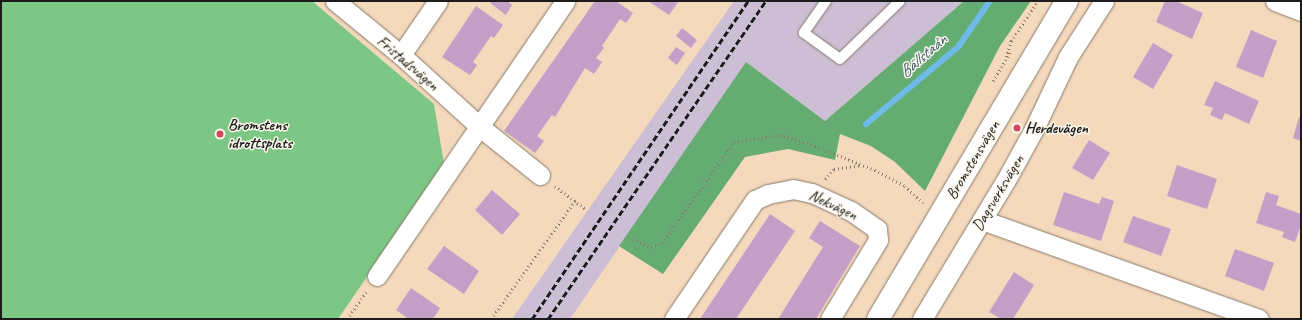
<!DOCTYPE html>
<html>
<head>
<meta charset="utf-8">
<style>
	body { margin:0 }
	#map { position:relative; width:1302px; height:320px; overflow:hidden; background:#f4d9bc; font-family:Caveat,sans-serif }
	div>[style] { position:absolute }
	.industrial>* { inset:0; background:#ccbed4 }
	.green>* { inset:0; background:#7cc785 }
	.forest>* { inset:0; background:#65ac72 }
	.stream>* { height:6px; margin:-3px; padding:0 3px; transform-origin:3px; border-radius:3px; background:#6ebbe8 }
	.building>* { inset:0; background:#c69fc8 }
	.path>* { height:2.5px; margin-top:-1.25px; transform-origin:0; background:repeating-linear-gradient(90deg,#887a6c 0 1px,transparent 0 4px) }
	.roads { filter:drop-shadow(0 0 1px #887a6c) drop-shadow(0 0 1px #887a6c) }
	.service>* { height:10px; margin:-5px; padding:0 5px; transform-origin:5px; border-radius:5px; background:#fff }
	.minor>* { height:19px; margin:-9.5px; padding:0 9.5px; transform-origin:9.5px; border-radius:9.5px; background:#fff }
	.tertiary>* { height:22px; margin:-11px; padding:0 11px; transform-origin:11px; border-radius:11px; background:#fff }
	.rail>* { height:3px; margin-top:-1.5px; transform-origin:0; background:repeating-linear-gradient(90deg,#1c1c1c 0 6px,transparent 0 9px) }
	.dots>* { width:11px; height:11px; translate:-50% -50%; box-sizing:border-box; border:2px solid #fbf7ec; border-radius:50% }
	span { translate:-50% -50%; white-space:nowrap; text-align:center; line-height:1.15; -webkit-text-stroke:3px #fbf7ec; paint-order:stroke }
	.street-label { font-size:16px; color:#1c1c1c }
	.poi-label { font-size:16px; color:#1c1c1c; font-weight:700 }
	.left { translate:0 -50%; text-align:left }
	.water-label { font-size:17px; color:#3d5c6e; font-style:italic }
	.frame { position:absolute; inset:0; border:2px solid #1c1c1c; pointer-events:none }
</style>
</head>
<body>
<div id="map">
	<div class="industrial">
		<i style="clip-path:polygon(734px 1px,964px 1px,825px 121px,746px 62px,570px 319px,512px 319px)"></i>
	</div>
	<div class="green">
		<i style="clip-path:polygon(1px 1px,312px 1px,434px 104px,444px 164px,338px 319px,1px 319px)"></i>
	</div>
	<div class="forest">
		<i style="clip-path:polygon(964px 1px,1031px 1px,1000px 46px,925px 191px,895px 162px,871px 146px,840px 134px,835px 160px,788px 149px,745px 157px,663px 274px,619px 246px,746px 62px,825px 121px)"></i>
	</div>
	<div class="stream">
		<i style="left:866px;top:124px;width:120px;rotate:-39.9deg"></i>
		<i style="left:958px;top:47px;width:56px;rotate:-55.2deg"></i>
	</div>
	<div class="building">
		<i style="clip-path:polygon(492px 1px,507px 1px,512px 5px,506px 15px,490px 3px)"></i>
		<i style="clip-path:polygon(595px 1px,616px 1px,633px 13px,626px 23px,620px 19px,602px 46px,604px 48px,596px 58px,602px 62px,594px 74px,585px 68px,555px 117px,552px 115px,537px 136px,544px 141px,535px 153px,504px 131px)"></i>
		<i style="clip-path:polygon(648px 1px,679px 1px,669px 15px)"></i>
		<i style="clip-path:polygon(1165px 1px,1176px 1px,1203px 13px,1192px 39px,1156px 22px)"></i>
		<i style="clip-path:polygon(476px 6px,503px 25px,494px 38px,491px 36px,473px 62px,477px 65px,470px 75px,442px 57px)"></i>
		<i style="clip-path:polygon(682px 28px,697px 40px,691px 48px,676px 36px)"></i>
		<i style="clip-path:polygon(1251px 30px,1277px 41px,1263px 78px,1236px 67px)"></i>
		<i style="clip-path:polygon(1153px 43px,1173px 55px,1153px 89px,1133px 77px)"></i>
		<i style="clip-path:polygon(676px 47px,685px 53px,677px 65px,668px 58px)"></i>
		<i style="clip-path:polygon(1215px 81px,1259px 101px,1249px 124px,1225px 113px,1222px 120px,1210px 115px,1213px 108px,1204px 105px)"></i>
		<i style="clip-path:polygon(1299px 117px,1301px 118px,1301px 141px,1293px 138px)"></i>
		<i style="clip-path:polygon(1089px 140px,1110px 153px,1093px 180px,1072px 168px)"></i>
		<i style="clip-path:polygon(1177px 165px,1217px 179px,1207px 209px,1167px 196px)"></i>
		<i style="clip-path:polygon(492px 190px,520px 214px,502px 235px,475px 210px)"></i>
		<i style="clip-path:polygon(1064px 192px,1099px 204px,1102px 197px,1114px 201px,1101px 241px,1053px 225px)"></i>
		<i style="clip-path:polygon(1266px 192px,1279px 196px,1276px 205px,1301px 214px,1301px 225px,1295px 242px,1282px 237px,1284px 232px,1256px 223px)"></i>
		<i style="clip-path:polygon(770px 214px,795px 231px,736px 319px,700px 319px)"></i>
		<i style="clip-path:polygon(1133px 216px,1171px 229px,1161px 256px,1123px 242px)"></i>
		<i style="clip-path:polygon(820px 221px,860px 246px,816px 319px,778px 319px,823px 247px,809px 238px)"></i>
		<i style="clip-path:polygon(444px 246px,479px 271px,464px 294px,427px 269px)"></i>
		<i style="clip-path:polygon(1235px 249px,1274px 263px,1264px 291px,1225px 276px)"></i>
		<i style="clip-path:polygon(1014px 272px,1034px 285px,1013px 319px,1001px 319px,989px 312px)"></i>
		<i style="clip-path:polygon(411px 288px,440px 308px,433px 319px,409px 319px,396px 310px)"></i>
	</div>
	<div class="path">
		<i style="left:1006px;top:57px;width:17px;rotate:-73deg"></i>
		<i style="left:1011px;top:41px;width:48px;rotate:-56deg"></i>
		<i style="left:993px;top:81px;width:35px;rotate:-59deg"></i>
		<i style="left:825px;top:179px;width:13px;rotate:-48deg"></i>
		<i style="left:834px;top:169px;width:27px;rotate:-8deg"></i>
		<i style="left:555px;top:186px;width:40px;rotate:37deg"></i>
		<i style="left:633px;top:239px;width:20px;rotate:24deg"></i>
		<i style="left:651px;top:247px;width:12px;rotate:-20deg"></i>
		<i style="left:662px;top:243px;width:124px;rotate:-54.5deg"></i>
		<i style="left:734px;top:142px;width:47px;rotate:-8.7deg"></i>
		<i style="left:780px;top:135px;width:37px;rotate:17deg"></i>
		<i style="left:815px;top:146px;width:65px;rotate:21.8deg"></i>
		<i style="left:875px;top:170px;width:34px;rotate:28deg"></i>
		<i style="left:905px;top:186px;width:25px;rotate:43deg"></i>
		<i style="left:347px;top:319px;width:33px;rotate:-55deg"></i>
		<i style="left:491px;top:319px;width:145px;rotate:-54.6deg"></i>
	</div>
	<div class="roads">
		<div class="service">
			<i style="left:826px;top:1px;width:39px;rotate:125deg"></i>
			<i style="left:804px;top:33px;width:44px;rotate:35.8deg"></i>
			<i style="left:840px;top:59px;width:83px;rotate:-44deg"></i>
		</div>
		<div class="minor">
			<i style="left:335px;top:1px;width:85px;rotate:39.3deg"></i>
			<i style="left:401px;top:55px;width:107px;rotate:42.3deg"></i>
			<i style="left:480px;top:127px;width:77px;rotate:38.7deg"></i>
			<i style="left:1275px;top:1px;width:28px;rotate:21deg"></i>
			<i style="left:401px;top:55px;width:65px;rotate:-55.6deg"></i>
			<i style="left:982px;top:220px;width:294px;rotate:19.7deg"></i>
			<i style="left:377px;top:276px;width:333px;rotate:-55.6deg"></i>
			<i style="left:674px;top:319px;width:144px;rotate:-55.8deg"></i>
			<i style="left:755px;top:200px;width:14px;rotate:-25deg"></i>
			<i style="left:768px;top:194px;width:25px;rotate:-11deg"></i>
			<i style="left:793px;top:189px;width:19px;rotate:12deg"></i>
			<i style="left:812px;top:193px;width:43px;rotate:24.8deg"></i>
			<i style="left:851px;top:211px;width:32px;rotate:35deg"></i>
			<i style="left:877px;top:229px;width:11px;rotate:85deg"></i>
			<i style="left:878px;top:240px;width:92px;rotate:121.3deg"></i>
			<i style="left:922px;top:319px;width:162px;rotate:-58.9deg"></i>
			<i style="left:1006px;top:180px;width:58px;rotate:-61.2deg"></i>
			<i style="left:1034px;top:129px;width:80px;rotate:-64.7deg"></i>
			<i style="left:1068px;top:57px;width:67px;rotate:-57.3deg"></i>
		</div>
		<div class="tertiary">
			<i style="left:878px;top:319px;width:370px;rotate:-59.3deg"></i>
		</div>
	</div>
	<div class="rail">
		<i style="left:532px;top:319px;width:384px;rotate:-55.8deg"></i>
		<i style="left:548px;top:319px;width:386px;rotate:-55.6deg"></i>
	</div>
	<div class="dots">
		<i style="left:1017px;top:128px;background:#d1495b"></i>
		<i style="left:220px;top:134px;background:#d1495b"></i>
	</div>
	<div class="street-label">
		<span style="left:408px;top:63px;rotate:41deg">Fristadsvägen</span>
		<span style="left:973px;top:160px;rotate:-59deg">Bromstensvägen</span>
		<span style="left:998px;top:193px;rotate:-59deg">Dagsverksvägen</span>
		<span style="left:833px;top:205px;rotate:25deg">Nekvägen</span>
	</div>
	<div class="poi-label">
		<span class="left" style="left:228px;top:134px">Bromstens<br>idrottsplats</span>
		<span class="left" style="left:1025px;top:128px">Herdevägen</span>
	</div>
	<div class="water-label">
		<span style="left:923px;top:56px;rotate:-41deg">Bällstaån</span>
	</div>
	<div class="frame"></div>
</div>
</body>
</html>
